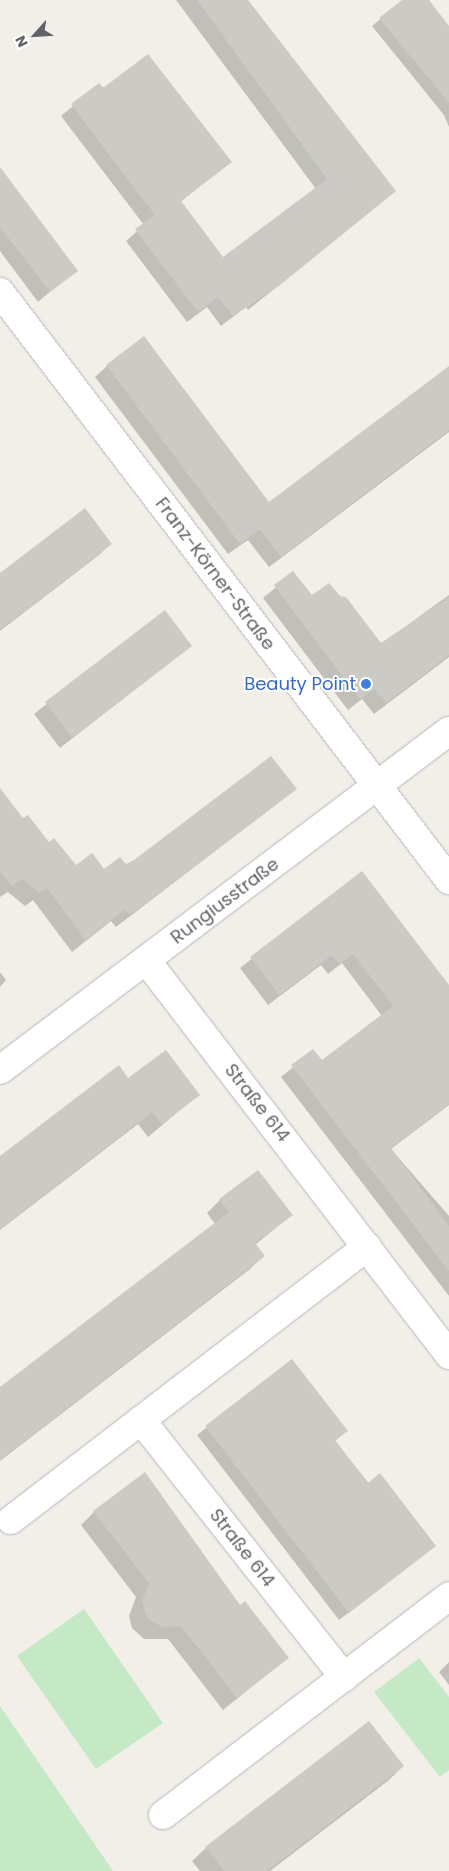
<!DOCTYPE html>
<html>
<head>
<meta charset="utf-8">
<style>
	body { margin:0 }
	#map { position:relative; width:449px; height:1871px; overflow:hidden; background:#f1efe8; font-family:Poppins,sans-serif }
	div>[style] { position:absolute }
	.green>* { inset:0; background:#c5e8c5 }
	.shadow>* { inset:0; background:#0003 }
	.building>* { inset:0; background:#cccac5 }
	.roads { filter:drop-shadow(0 0 1px #b5b8bc) drop-shadow(0 0 1px #b5b8bc) }
	.minor>* { height:28px; margin:-14px; padding:0 14px; transform-origin:14px; border-radius:14px; background:#fff }
	.dots>* { width:14px; height:14px; translate:-50% -50%; box-sizing:border-box; border:2px solid #fff; border-radius:50% }
	span { translate:-50% -50%; white-space:nowrap; text-align:center; line-height:1.15; -webkit-text-stroke:4px #fff; paint-order:stroke }
	.street-label { font-size:18px; color:#5f6368 }
	.shop-label { font-size:18px; color:#366cbe }
	.right { translate:-100% -50%; text-align:right }
	.north { position:absolute; left:10px; top:10px; width:50px; height:50px; -webkit-text-stroke:4px #fff; paint-order:stroke; rotate:244deg; font-size:14px; font-weight:700; line-height:20px; text-align:center; color:#5f6368 }
	.north::after { content:''; display:block; margin:auto; width:18px; height:22px; background:#5f6368; clip-path:polygon(50% 0,100% 100%,50% 72%,0 100%) }
</style>
</head>
<body>
<div id="map">
	<div class="green">
		<i style="clip-path:polygon(84px 1609px,163px 1723px,96px 1769px,17px 1656px)"></i>
		<i style="clip-path:polygon(419px 1658px,449px 1697px,449px 1770px,440px 1777px,374px 1692px)"></i>
		<i style="clip-path:polygon(0 1706px,113px 1871px,0 1871px)"></i>
	</div>
	<div class="shadow">
		<i style="clip-path:polygon(176px 0,247px 0,395px 191px,248px 310px,246px 307px,221px 326px,207px 307px,187px 322px,126px 241px,144px 225px,61px 116px,99px 85px,230px 162px,180px 202px,223px 259px,316px 189px)"></i>
		<i style="clip-path:polygon(404px 0,427px 0,449px 28px,449px 127px,444px 115px,372px 26px)"></i>
		<i style="clip-path:polygon(0 169px,76px 270px,38px 302px,0 251px)"></i>
		<i style="clip-path:polygon(107px 366px,269px 504px,449px 368px,449px 432px,269px 567px,248px 540px,228px 554px,95px 377px)"></i>
		<i style="clip-path:polygon(110px 544px,99px 555px,0 631px,0 575px)"></i>
		<i style="clip-path:polygon(293px 573px,311px 597px,380px 645px,449px 595px,449px 657px,374px 714px,362px 699px,348px 710px,263px 598px)"></i>
		<i style="clip-path:polygon(165px 611px,191px 646px,60px 748px,34px 714px)"></i>
		<i style="clip-path:polygon(296px 789px,116px 927px,111px 921px,72px 952px,33px 900px,25px 906px,8px 892px,0 897px,0 790px,22px 820px,75px 867px,104px 871px,125px 866px)"></i>
		<i style="clip-path:polygon(362px 872px,449px 989px,449px 1105px,391px 1149px,449px 1216px,449px 1296px,281px 1077px,313px 1051px,321px 1061px,382px 1016px,342px 963px,328px 974px,321px 965px,268px 1005px,240px 968px)"></i>
		<i style="clip-path:polygon(0 972px,6px 980px,0 987px)"></i>
		<i style="clip-path:polygon(128px 1080px,198px 1095px,148px 1137px,138px 1124px,0 1230px,0 1158px)"></i>
		<i style="clip-path:polygon(220px 1200px,291px 1215px,255px 1245px,263px 1256px,250px 1269px,0 1461px,0 1389px,215px 1224px,207px 1213px)"></i>
		<i style="clip-path:polygon(292px 1361px,346px 1431px,335px 1441px,425px 1554px,339px 1620px,197px 1435px)"></i>
		<i style="clip-path:polygon(94px 1512px,240px 1606px,287px 1658px,223px 1710px,168px 1639px,144px 1639px,132px 1628px,129px 1616px,136px 1597px,81px 1525px)"></i>
		<i style="clip-path:polygon(449px 1662px,449px 1685px,439px 1672px)"></i>
		<i style="clip-path:polygon(369px 1723px,403px 1766px,389px 1780px,270px 1871px,200px 1871px,192px 1861px,206px 1848px)"></i>
	</div>
	<div class="building">
		<i style="clip-path:polygon(197px 0,248px 0,396px 191px,280px 285px,233px 316px,218px 297px,198px 312px,135px 229px,155px 215px,71px 104px,99px 83px,103px 88px,148px 54px,232px 162px,181px 201px,223px 257px,327px 179px)"></i>
		<i style="clip-path:polygon(402px 0,429px 0,449px 26px,449px 103px,379px 18px)"></i>
		<i style="clip-path:polygon(0 167px,78px 271px,50px 292px,0 227px)"></i>
		<i style="clip-path:polygon(144px 336px,269px 502px,449px 366px,449px 430px,281px 557px,260px 529px,240px 544px,106px 365px)"></i>
		<i style="clip-path:polygon(85px 508px,112px 544px,0 630px,0 573px)"></i>
		<i style="clip-path:polygon(293px 571px,312px 595px,329px 583px,340px 596px,346px 597px,381px 643px,449px 597px,449px 655px,386px 703px,374px 689px,360px 699px,274px 585px)"></i>
		<i style="clip-path:polygon(165px 610px,192px 646px,72px 738px,45px 702px)"></i>
		<i style="clip-path:polygon(271px 756px,297px 789px,130px 915px,125px 909px,85px 940px,47px 888px,39px 893px,22px 879px,12px 886px,0 871px,0 788px,23px 818px,28px 815px,49px 842px,54px 838px,76px 865px,92px 853px,104px 869px,120px 857px,126px 864px,134px 860px)"></i>
		<i style="clip-path:polygon(362px 871px,449px 985px,449px 1104px,391px 1148px,449px 1226px,449px 1271px,291px 1065px,313px 1049px,322px 1060px,393px 1006px,353px 954px,339px 964px,332px 955px,279px 995px,250px 957px)"></i>
		<i style="clip-path:polygon(166px 1050px,200px 1095px,162px 1124px,152px 1112px,0 1229px,0 1156px,119px 1065px,128px 1078px)"></i>
		<i style="clip-path:polygon(258px 1170px,293px 1215px,255px 1243px,265px 1256px,0 1460px,0 1387px,229px 1212px,219px 1199px)"></i>
		<i style="clip-path:polygon(292px 1359px,348px 1431px,335px 1440px,353px 1464px,368px 1483px,380px 1473px,436px 1546px,349px 1613px,205px 1426px)"></i>
		<i style="clip-path:polygon(145px 1472px,240px 1605px,245px 1601px,289px 1658px,237px 1698px,181px 1626px,162px 1627px,147px 1618px,142px 1601px,149px 1583px,93px 1511px)"></i>
		<i style="clip-path:polygon(369px 1721px,404px 1766px,267px 1871px,224px 1871px,205px 1847px)"></i>
	</div>
	<div class="roads">
		<div class="minor">
			<i style="left:0;top:292px;width:740px;rotate:52.63deg"></i>
			<i style="left:146px;top:960px;width:498px;rotate:52.5deg"></i>
			<i style="left:0;top:1070px;width:563px;rotate:-37.05deg"></i>
			<i style="left:141px;top:1420px;width:328px;rotate:51.7deg"></i>
			<i style="left:11px;top:1520px;width:449px;rotate:-37.5deg"></i>
			<i style="left:163px;top:1815px;width:360px;rotate:-37.4deg"></i>
		</div>
	</div>
	<div class="dots">
		<i style="left:366px;top:684px;background:#3f7fe0"></i>
	</div>
	<div class="street-label">
		<span style="left:215px;top:574px;rotate:53deg">Franz-Körner-Straße</span>
		<span style="left:225px;top:901px;rotate:-37deg">Rungiusstraße</span>
		<span style="left:257px;top:1103px;rotate:52deg">Straße 614</span>
		<span style="left:242px;top:1548px;rotate:52deg">Straße 614</span>
	</div>
	<div class="shop-label">
		<span class="right" style="left:356px;top:684px">Beauty Point</span>
	</div>
	<div class="north">N</div>
</div>
</body>
</html>
